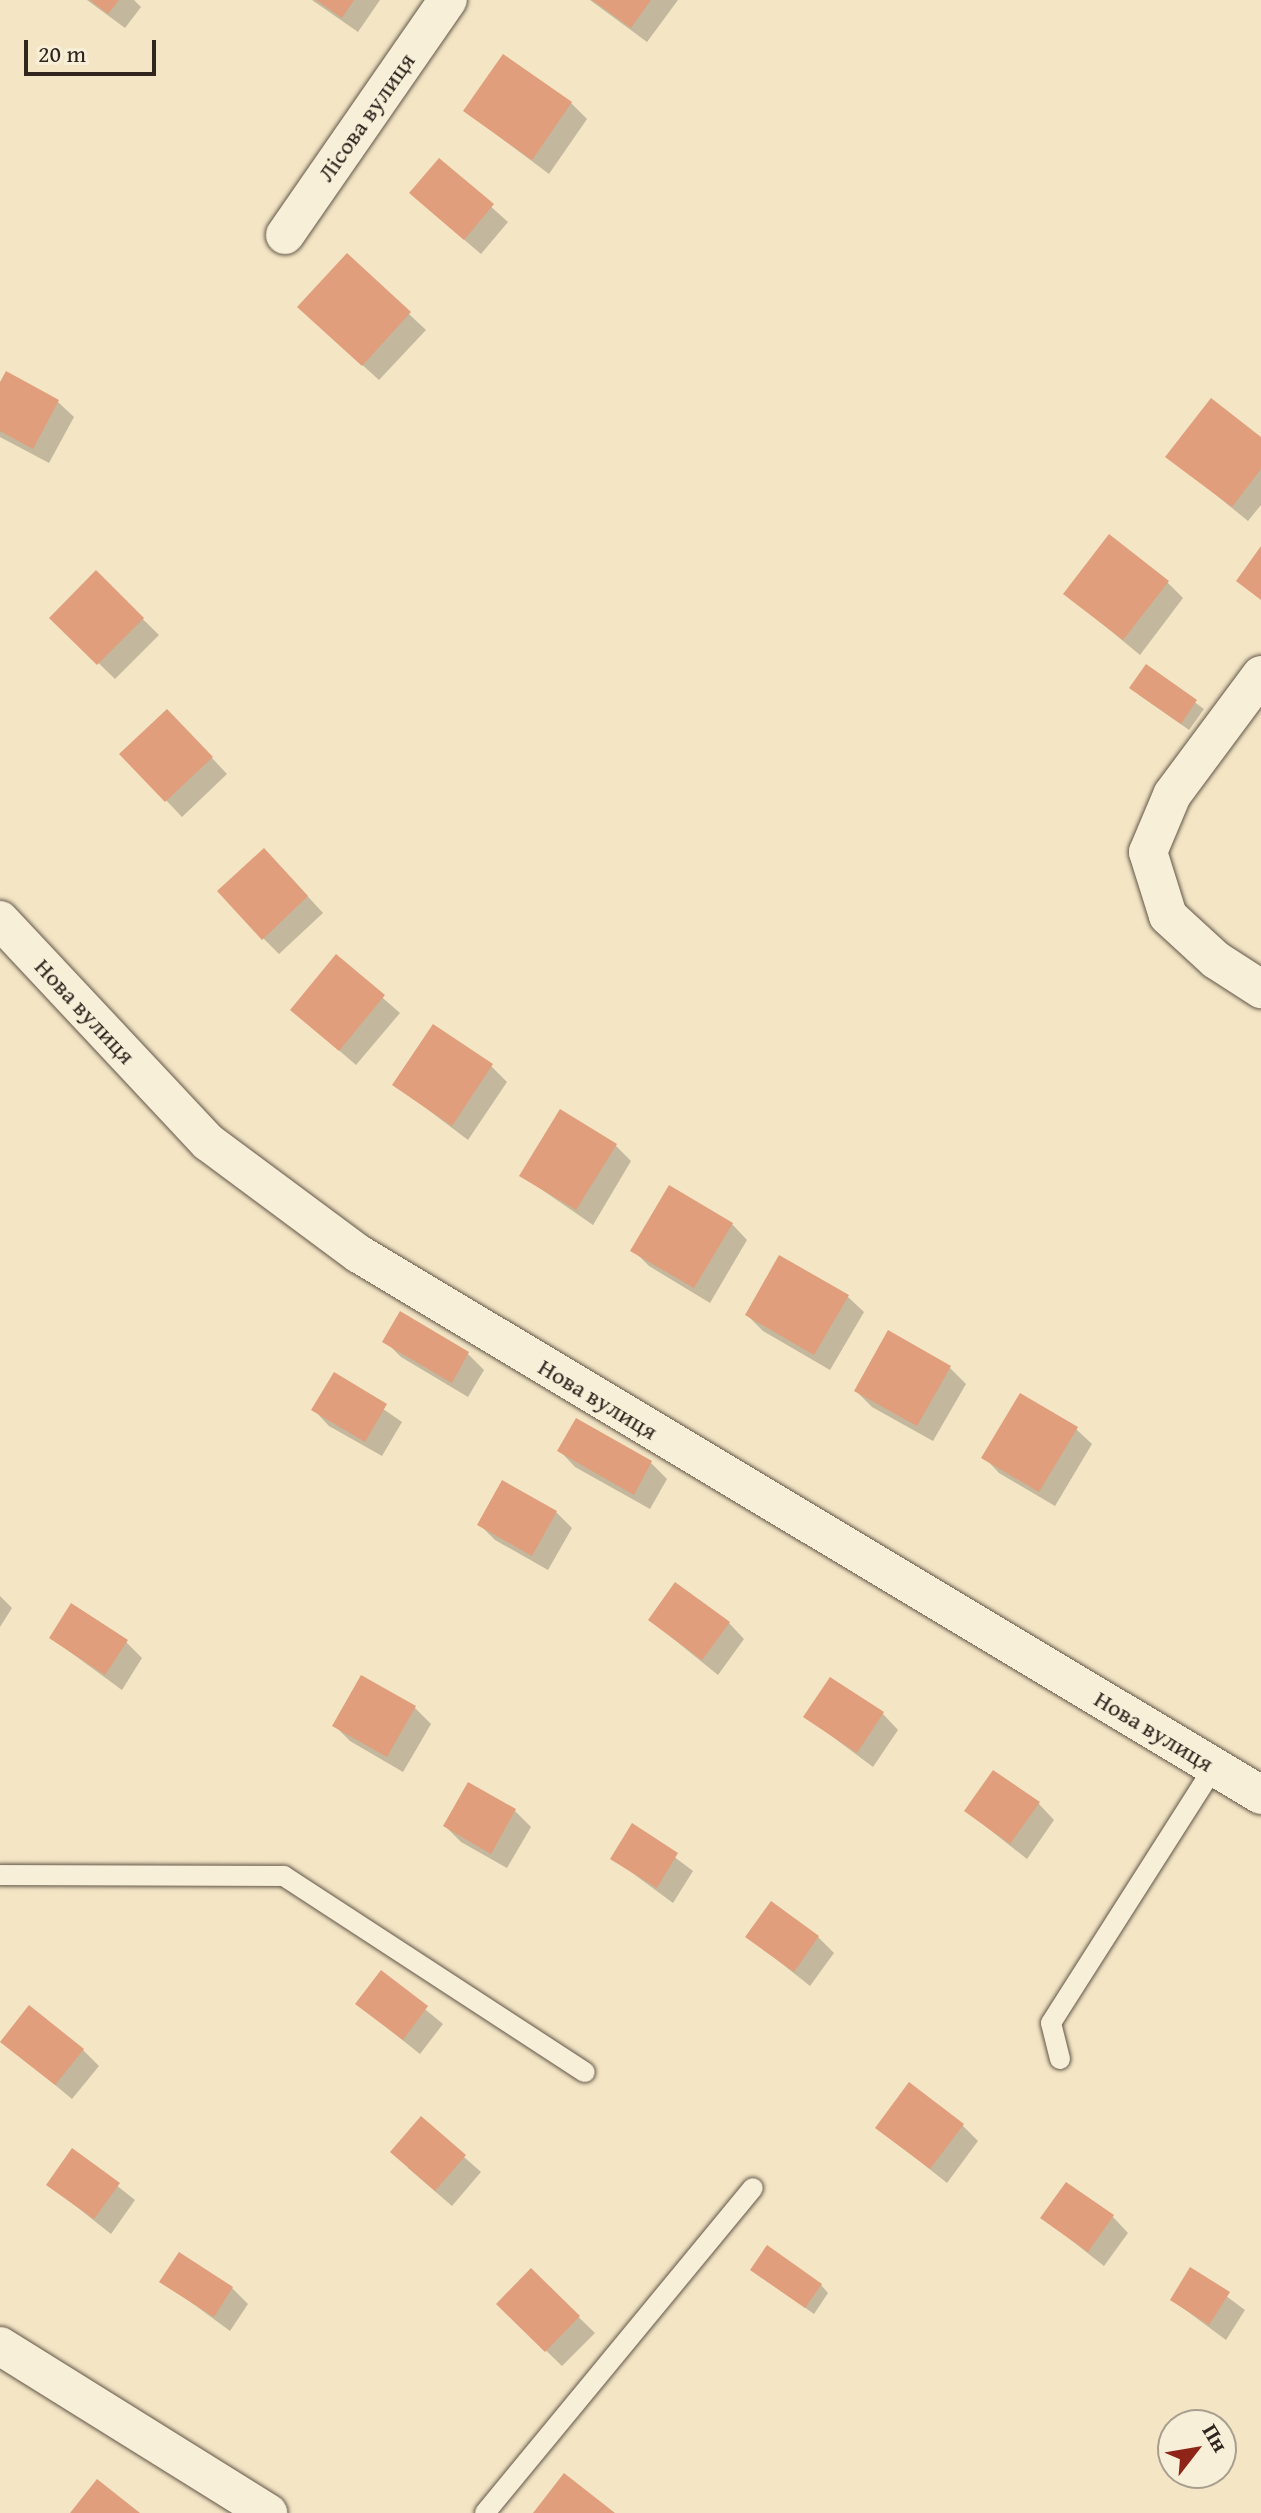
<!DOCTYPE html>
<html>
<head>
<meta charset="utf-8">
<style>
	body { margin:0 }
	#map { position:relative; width:1261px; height:2513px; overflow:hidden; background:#f4e6c5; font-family:"Gentium Book Plus",serif }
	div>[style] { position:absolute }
	.shadow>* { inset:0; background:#0003 }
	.building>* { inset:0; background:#e09e7c }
	.roads { filter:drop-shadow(0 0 2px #625648) drop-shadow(0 0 2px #625648) }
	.service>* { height:20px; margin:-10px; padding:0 10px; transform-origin:10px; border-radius:10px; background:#f8efd9 }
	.minor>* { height:38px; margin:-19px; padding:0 19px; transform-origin:19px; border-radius:19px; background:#f8efd9 }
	span { translate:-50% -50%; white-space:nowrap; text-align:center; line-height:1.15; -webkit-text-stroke:6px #f8efd9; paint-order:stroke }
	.street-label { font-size:24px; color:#31261f }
	.north { position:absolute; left:1157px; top:2409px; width:80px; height:80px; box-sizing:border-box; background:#f8efd9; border:2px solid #a89f8f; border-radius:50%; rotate:59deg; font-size:22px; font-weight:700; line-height:32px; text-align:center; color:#31261f }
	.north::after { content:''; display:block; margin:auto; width:28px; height:36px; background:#8f2418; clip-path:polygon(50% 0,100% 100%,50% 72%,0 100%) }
	.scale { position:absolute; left:24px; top:40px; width:132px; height:36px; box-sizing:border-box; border:4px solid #31261f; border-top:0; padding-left:10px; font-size:24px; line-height:28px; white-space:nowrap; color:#31261f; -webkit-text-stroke:6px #f8efd9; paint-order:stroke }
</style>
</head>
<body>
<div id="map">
	<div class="shadow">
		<i style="clip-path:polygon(87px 0,134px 0,141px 7px,125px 28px)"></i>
		<i style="clip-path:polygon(312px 0,380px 0,358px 32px)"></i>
		<i style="clip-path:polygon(590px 0,678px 0,647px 42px)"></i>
		<i style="clip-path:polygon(571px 103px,587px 119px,549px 174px,465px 111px)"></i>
		<i style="clip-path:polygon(439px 160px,508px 222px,481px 254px,428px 209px)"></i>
		<i style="clip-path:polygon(347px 256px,426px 330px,379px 380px,316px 323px)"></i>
		<i style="clip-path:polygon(0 387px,58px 402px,74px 417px,49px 463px,0 437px)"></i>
		<i style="clip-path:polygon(1261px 440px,1261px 505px,1248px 521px,1168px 456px)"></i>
		<i style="clip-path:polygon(96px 573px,159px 635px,115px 679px,52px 618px)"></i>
		<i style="clip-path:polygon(1167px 582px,1183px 598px,1140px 655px,1066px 594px)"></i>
		<i style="clip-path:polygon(1146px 667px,1204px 709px,1189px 730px,1139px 695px)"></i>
		<i style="clip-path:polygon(183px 727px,227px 774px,182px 817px,122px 754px)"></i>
		<i style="clip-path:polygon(280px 866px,323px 913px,279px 954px,263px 938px)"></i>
		<i style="clip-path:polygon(336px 957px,400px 1013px,356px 1065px,292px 1010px)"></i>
		<i style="clip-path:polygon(491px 1066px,507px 1082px,468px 1140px,394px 1084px)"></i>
		<i style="clip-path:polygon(615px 1145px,631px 1161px,593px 1225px,522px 1176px)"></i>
		<i style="clip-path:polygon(732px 1224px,747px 1240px,710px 1303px,649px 1266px,633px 1250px)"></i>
		<i style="clip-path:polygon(848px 1297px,864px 1312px,830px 1370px,763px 1331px,747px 1315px)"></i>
		<i style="clip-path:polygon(401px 1314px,468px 1354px,484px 1370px,468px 1397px,401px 1357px,385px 1341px)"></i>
		<i style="clip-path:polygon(950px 1368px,966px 1384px,933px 1441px,872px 1407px,856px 1391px)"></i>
		<i style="clip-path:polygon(334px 1375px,402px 1422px,382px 1456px,329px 1426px,314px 1410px)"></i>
		<i style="clip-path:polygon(577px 1421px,651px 1463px,667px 1479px,650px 1509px,575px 1467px,560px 1451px)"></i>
		<i style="clip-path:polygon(1076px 1429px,1092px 1444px,1055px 1506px,999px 1473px,984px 1457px)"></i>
		<i style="clip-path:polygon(556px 1512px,572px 1528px,548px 1570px,495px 1540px,479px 1524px)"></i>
		<i style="clip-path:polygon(0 1596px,12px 1608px,0 1627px)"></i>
		<i style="clip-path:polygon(650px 1620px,729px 1623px,744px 1639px,718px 1675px)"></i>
		<i style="clip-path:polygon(51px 1638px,126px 1642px,142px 1658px,122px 1690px)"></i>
		<i style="clip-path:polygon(362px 1677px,415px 1708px,431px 1724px,403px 1772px,350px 1741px,334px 1725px)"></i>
		<i style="clip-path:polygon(883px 1714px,898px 1730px,873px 1767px,806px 1717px)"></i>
		<i style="clip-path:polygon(1039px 1804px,1054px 1820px,1027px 1859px,966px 1811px)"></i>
		<i style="clip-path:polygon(515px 1811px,531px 1827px,507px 1868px,461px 1842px,445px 1826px)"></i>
		<i style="clip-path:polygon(633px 1826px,693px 1871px,673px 1903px,612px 1858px)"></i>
		<i style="clip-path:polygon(748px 1937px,818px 1937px,834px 1953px,810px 1986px)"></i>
		<i style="clip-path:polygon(381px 1973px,443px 2024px,420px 2054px,357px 2004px)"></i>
		<i style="clip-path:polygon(3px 2042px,83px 2050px,99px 2066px,72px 2099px)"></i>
		<i style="clip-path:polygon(421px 2119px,481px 2172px,452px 2206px,408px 2168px)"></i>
		<i style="clip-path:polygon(962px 2125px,978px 2141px,947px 2183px,878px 2128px)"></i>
		<i style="clip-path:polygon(73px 2151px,135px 2200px,111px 2234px,49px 2185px)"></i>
		<i style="clip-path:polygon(1113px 2217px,1128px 2233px,1104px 2266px,1043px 2218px)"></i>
		<i style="clip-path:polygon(752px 2270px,821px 2285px,828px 2293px,814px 2314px)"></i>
		<i style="clip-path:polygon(1191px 2270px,1245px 2310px,1226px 2340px,1172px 2300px)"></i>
		<i style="clip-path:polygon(531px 2271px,595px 2333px,562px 2366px,498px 2304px)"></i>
		<i style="clip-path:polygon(162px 2281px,232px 2288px,248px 2304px,230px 2331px)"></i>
	</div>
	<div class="building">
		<i style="clip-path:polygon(90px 0,119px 0,108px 14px)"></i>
		<i style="clip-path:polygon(316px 0,354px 0,342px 18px)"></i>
		<i style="clip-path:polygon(592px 0,651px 0,631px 28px)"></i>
		<i style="clip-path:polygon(503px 54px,572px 102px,532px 160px,463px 111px)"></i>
		<i style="clip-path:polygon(439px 158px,494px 204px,464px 240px,409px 193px)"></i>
		<i style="clip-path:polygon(347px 253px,411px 312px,362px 366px,297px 307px)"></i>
		<i style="clip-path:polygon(6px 371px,59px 400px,33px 449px,0 431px,0 382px)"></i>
		<i style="clip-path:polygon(1211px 398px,1261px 437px,1261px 469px,1232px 507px,1165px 457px)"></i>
		<i style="clip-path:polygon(1109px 534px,1169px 581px,1123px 640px,1063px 594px)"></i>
		<i style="clip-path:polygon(1261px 546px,1261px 600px,1236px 581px)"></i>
		<i style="clip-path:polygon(96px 570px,144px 618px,97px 665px,49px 618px)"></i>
		<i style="clip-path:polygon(1146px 664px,1197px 700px,1181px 724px,1129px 688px)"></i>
		<i style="clip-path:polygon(167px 709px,213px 757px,165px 802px,119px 754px)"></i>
		<i style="clip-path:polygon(264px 848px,308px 896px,262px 940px,217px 891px)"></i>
		<i style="clip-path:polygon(336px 954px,385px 995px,339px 1051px,290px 1010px)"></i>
		<i style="clip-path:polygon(433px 1024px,493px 1064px,452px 1126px,392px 1085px)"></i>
		<i style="clip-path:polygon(560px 1109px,617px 1144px,576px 1210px,519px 1176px)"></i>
		<i style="clip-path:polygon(669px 1185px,733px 1223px,694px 1288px,630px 1251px)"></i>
		<i style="clip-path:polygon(779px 1255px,849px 1295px,814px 1355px,745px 1315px)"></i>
		<i style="clip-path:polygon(400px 1311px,469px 1352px,452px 1383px,382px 1342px)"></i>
		<i style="clip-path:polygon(888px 1330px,951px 1366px,917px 1426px,854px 1391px)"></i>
		<i style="clip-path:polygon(334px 1372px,387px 1404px,365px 1442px,311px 1410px)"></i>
		<i style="clip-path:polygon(1020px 1393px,1078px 1427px,1039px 1492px,981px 1458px)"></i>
		<i style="clip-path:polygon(576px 1418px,652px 1461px,634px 1495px,557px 1451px)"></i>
		<i style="clip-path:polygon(502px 1480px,557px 1511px,532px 1556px,477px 1525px)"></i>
		<i style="clip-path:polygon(675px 1582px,730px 1622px,702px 1660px,648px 1620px)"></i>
		<i style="clip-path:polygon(71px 1603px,128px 1640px,105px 1675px,49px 1638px)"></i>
		<i style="clip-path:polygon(361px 1675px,416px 1706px,387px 1757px,332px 1726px)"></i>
		<i style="clip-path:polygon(830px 1677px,884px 1712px,857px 1753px,803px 1717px)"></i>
		<i style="clip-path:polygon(993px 1770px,1040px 1802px,1010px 1844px,964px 1811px)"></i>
		<i style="clip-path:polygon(468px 1782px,516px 1809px,491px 1854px,443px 1826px)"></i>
		<i style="clip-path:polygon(632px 1823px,678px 1853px,657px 1888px,610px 1859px)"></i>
		<i style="clip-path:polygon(771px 1901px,819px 1936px,794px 1972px,745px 1937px)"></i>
		<i style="clip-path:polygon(381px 1970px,428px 2006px,403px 2040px,355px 2004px)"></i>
		<i style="clip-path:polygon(29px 2005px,84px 2049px,55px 2085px,0 2042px)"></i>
		<i style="clip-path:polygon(909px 2082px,964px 2124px,930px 2169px,875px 2128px)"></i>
		<i style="clip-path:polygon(421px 2116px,466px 2155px,435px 2191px,390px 2152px)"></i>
		<i style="clip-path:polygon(72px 2148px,120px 2183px,94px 2219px,46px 2185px)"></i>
		<i style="clip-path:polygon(1066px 2182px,1114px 2215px,1088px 2252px,1040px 2218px)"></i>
		<i style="clip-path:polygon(767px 2245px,822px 2284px,805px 2308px,750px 2270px)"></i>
		<i style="clip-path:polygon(179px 2252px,233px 2287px,214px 2317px,159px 2282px)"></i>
		<i style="clip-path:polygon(1190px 2267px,1230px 2292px,1209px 2325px,1170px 2300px)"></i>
		<i style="clip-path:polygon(531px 2268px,580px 2316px,545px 2352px,496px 2304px)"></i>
		<i style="clip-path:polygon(564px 2473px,615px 2513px,533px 2513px)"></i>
		<i style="clip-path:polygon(97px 2479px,140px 2513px,70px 2513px)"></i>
	</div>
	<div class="roads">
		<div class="service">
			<i style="left:0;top:1875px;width:284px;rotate:0.2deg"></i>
			<i style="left:284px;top:1876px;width:359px;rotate:33.1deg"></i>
			<i style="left:1060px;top:2059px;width:37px;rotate:-104deg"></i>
			<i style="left:1051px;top:2023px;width:303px;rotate:-57.5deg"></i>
			<i style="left:485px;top:2513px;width:421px;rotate:-50.5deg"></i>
		</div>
		<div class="minor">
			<i style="left:285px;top:235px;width:286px;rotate:-55.3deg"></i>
			<i style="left:1261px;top:675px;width:149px;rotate:126.6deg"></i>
			<i style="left:1172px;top:795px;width:62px;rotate:112.8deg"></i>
			<i style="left:1148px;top:852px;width:67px;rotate:72.6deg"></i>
			<i style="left:1168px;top:916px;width:65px;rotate:42.5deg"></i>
			<i style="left:1216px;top:960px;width:54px;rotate:32.8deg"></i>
			<i style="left:0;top:920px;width:304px;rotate:46.9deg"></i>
			<i style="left:208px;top:1142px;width:188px;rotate:36.6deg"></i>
			<i style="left:359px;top:1254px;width:1052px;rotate:30.95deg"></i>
			<i style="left:0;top:2346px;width:316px;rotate:31.9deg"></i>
		</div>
	</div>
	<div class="street-label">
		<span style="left:366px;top:117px;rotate:-55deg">Лісова вулиця</span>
		<span style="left:85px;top:1011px;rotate:47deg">Нова вулиця</span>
		<span style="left:598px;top:1399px;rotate:31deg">Нова вулиця</span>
		<span style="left:1154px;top:1731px;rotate:31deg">Нова вулиця</span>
	</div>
	<div class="north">Пн</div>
	<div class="scale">20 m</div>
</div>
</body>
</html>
